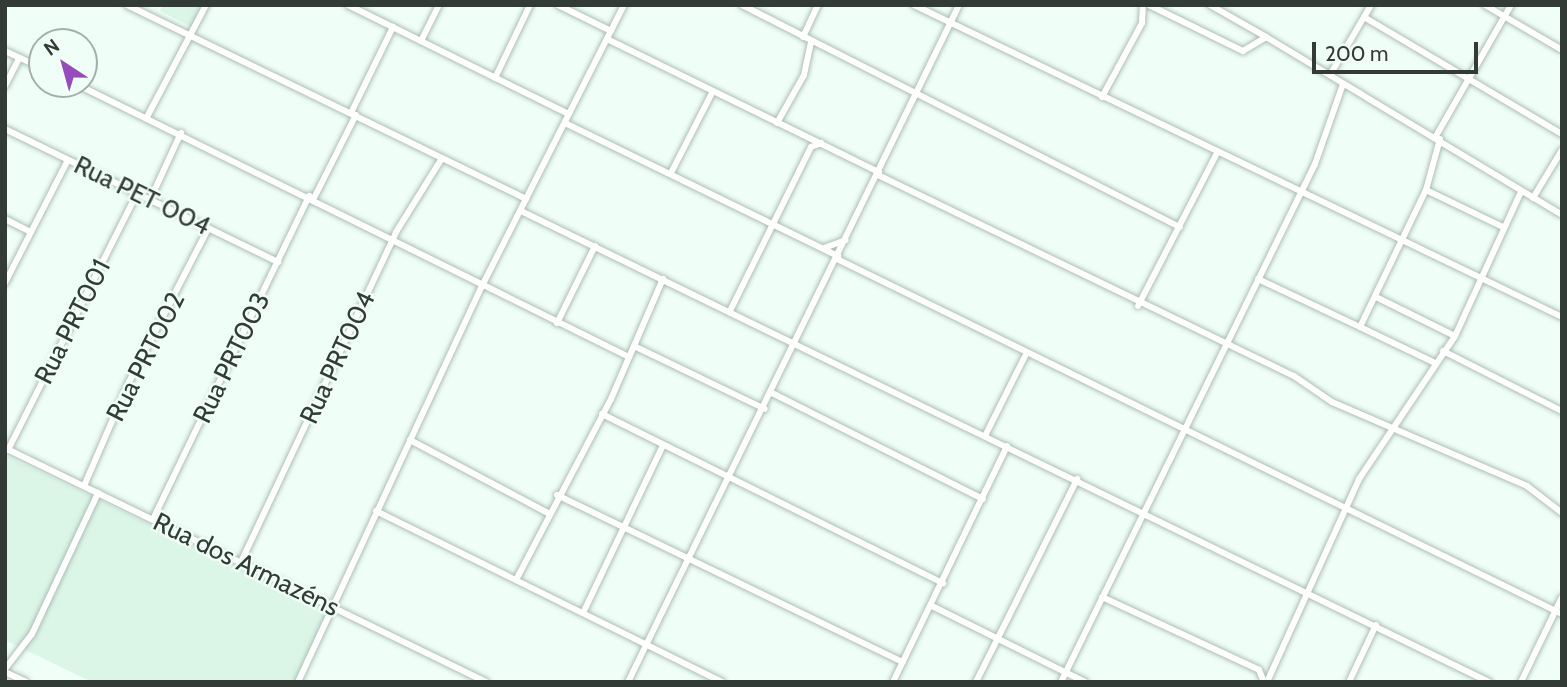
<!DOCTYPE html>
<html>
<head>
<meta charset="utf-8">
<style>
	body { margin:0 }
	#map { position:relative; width:1567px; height:687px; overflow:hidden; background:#effef6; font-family:Cabin,sans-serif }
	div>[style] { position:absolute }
	.built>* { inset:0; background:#dbf6e7 }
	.roads { filter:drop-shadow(0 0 2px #acbfb5) drop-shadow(0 0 2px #acbfb5) }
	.minor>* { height:6px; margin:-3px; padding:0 3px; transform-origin:3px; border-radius:3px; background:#fff }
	span { translate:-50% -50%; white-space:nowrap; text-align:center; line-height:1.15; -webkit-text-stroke:5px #effef6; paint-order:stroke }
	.street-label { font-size:26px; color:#333b37 }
	.frame { position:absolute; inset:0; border:7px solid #333b37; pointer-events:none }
	.north { position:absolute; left:28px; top:28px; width:70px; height:70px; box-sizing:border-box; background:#effef6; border:2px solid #a4b0aa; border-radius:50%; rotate:324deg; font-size:19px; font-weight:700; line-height:28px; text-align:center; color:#333b37 }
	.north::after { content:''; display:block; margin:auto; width:24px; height:32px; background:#964cbe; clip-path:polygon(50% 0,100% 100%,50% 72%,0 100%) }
	.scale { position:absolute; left:1312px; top:42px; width:166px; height:32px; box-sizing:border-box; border:4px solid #333b37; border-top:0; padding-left:9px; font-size:21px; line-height:24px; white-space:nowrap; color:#333b37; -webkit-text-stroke:5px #effef6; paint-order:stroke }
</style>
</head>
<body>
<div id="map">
	<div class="built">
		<i style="clip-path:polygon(163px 5px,205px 5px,193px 28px,160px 11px)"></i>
		<i style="clip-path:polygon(5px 455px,329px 611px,298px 682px,92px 682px,5px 640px)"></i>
	</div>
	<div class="roads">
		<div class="minor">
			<i style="left:127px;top:5px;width:444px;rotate:25.9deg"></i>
			<i style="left:348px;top:5px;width:246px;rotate:26.3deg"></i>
			<i style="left:558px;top:5px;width:59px;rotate:26.1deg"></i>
			<i style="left:742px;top:5px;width:491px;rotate:26.9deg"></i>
			<i style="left:914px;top:5px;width:719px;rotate:25.71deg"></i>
			<i style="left:1149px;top:5px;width:105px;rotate:26.1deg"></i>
			<i style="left:1243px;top:51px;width:27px;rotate:-31deg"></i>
			<i style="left:1266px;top:37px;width:345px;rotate:31deg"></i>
			<i style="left:1210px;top:5px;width:64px;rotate:29.7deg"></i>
			<i style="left:1485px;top:5px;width:89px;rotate:30.3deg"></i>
			<i style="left:1364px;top:17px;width:230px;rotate:30.6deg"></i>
			<i style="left:803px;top:37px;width:35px;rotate:-65deg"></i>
			<i style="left:607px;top:39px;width:303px;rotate:26.1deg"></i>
			<i style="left:421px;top:41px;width:40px;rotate:-63.4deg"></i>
			<i style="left:5px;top:51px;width:41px;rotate:24.7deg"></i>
			<i style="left:1330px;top:75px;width:81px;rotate:-59.6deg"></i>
			<i style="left:495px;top:78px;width:81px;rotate:-64.4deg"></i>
			<i style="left:76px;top:84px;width:617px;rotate:26.27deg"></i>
			<i style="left:5px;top:86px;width:31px;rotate:-63deg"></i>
			<i style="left:1102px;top:97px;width:84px;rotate:-61.6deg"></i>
			<i style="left:1142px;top:23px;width:18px;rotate:-87deg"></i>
			<i style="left:351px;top:113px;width:96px;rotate:-64deg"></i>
			<i style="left:147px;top:117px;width:127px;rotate:-62.2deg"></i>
			<i style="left:565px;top:123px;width:304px;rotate:26deg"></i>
			<i style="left:777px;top:123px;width:55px;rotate:-60.6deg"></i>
			<i style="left:804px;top:75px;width:34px;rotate:-78deg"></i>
			<i style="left:5px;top:129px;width:304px;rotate:26deg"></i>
			<i style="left:1436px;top:136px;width:151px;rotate:-60.2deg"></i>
			<i style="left:1440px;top:139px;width:53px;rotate:105.4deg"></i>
			<i style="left:1426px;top:190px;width:85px;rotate:25.7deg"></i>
			<i style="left:671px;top:173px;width:90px;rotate:-62.9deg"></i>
			<i style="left:878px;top:175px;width:462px;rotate:25.8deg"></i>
			<i style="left:1294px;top:376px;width:46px;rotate:34.4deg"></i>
			<i style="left:1332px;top:402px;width:212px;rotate:23.3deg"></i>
			<i style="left:1527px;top:486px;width:44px;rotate:37.6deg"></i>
			<i style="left:314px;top:198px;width:93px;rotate:-63.2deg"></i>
			<i style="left:1533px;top:198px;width:56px;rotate:-58.9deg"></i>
			<i style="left:150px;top:200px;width:74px;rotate:-65.2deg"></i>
			<i style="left:521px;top:211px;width:1077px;rotate:25.95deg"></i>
			<i style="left:5px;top:219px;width:29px;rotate:27deg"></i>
			<i style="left:824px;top:248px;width:23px;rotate:-20deg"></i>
			<i style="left:837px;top:259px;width:807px;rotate:26.09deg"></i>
			<i style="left:1258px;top:279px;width:113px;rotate:25.2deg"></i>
			<i style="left:1360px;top:327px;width:152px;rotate:-64.3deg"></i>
			<i style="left:5px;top:283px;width:138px;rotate:-62.9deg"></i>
			<i style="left:1376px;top:297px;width:88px;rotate:26.3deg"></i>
			<i style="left:1138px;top:306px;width:170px;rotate:-62.7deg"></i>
			<i style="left:730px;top:311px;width:183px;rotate:-63.7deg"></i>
			<i style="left:811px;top:147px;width:11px;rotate:-22deg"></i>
			<i style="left:557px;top:323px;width:86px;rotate:-63.7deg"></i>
			<i style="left:1360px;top:327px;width:81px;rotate:25.6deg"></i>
			<i style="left:634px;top:346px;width:145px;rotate:25.7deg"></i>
			<i style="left:1443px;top:351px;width:133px;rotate:26.8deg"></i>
			<i style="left:772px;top:393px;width:236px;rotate:26.7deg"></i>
			<i style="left:602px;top:414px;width:381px;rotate:26.4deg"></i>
			<i style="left:985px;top:436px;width:92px;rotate:-63.4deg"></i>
			<i style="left:410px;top:440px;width:156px;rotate:27.9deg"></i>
			<i style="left:5px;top:448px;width:535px;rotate:25.94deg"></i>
			<i style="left:8px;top:450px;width:288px;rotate:-63.3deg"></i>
			<i style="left:84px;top:486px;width:113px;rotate:-66.6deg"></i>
			<i style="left:129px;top:382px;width:172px;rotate:-62.7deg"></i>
			<i style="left:557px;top:495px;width:384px;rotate:25.8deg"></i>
			<i style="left:376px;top:511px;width:386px;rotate:26.3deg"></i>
			<i style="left:153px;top:519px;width:359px;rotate:-64.2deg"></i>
			<i style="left:241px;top:562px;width:365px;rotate:-64.8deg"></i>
			<i style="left:396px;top:232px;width:87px;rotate:-58.1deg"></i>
			<i style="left:516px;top:580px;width:204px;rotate:-62.3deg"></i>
			<i style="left:611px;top:399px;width:131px;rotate:-66.6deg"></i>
			<i style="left:1102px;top:597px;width:173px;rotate:24.9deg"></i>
			<i style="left:1259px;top:670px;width:13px;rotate:67deg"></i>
			<i style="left:932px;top:606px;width:171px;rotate:26.4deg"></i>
			<i style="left:583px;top:613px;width:186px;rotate:-64.5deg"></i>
			<i style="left:5px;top:669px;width:44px;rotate:-52.4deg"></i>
			<i style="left:32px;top:634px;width:156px;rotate:-64.9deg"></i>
			<i style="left:5px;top:672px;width:23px;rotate:25deg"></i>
			<i style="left:298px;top:682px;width:437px;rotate:-65.1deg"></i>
			<i style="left:482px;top:286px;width:315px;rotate:-63.2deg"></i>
			<i style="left:628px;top:682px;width:754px;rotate:-63.94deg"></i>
			<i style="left:893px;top:682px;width:262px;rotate:-64.2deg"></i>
			<i style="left:976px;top:682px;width:227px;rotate:-63.5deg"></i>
			<i style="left:1061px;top:682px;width:577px;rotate:-63.88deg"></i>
			<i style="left:1315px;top:164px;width:85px;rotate:-70.7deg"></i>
			<i style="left:1267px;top:682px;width:223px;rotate:-65.6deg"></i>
			<i style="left:1359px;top:479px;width:172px;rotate:-56.1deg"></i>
			<i style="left:1455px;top:336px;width:158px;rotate:-65.4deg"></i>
			<i style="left:1349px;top:682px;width:63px;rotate:-64.7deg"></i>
			<i style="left:1521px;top:682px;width:94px;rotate:-64.2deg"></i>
		</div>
	</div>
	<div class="street-label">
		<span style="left:142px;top:196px;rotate:26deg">Rua PET 004</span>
		<span style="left:73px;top:322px;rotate:-63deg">Rua PRT001</span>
		<span style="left:146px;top:357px;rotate:-63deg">Rua PRT002</span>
		<span style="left:232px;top:358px;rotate:-64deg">Rua PRT003</span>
		<span style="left:338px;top:358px;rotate:-65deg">Rua PRT004</span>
		<span style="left:246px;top:565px;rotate:26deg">Rua dos Armazéns</span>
	</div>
	<div class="frame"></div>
	<div class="north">N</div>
	<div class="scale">200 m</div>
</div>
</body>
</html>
